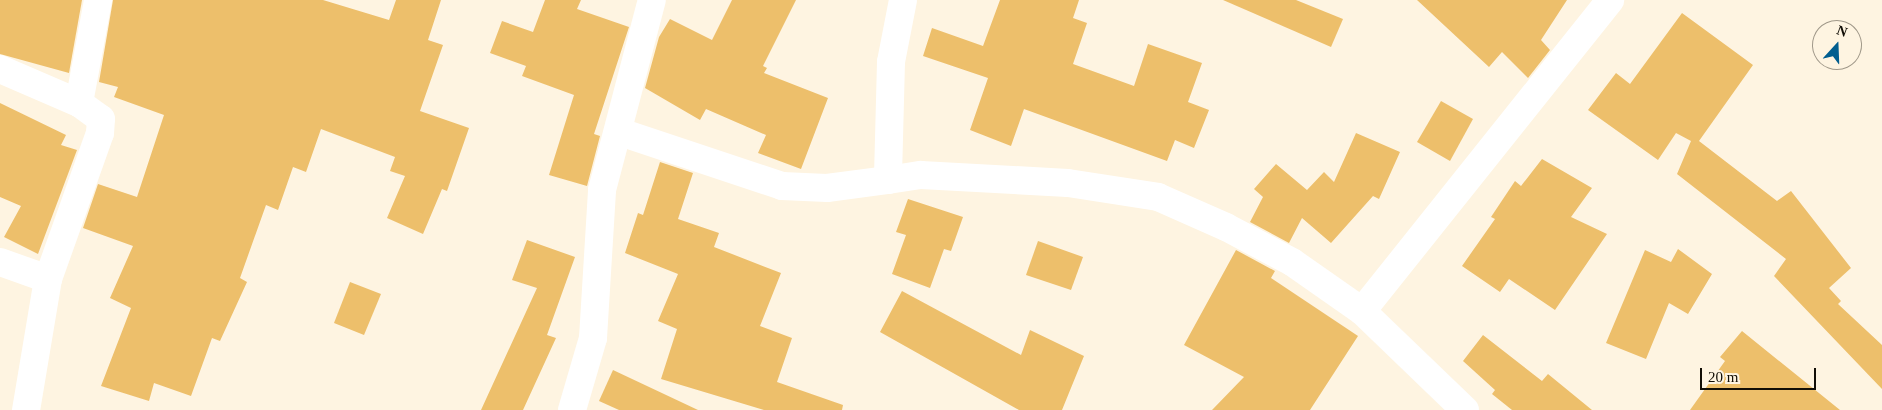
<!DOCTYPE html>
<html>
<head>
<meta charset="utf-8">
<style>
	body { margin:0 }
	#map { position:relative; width:1882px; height:410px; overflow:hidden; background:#fef4e1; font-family:"Times New Roman",serif }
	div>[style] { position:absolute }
	.building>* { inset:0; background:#edbf6b }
	.minor>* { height:28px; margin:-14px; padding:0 14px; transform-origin:14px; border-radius:14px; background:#fff }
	span { translate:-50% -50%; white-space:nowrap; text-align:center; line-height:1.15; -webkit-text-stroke:5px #fef4e1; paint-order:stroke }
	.north { position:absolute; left:1812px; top:20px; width:50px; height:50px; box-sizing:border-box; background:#fef4e1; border:1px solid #a09889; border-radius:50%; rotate:20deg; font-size:14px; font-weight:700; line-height:20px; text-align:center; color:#120e06 }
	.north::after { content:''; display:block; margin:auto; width:18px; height:22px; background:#025e8f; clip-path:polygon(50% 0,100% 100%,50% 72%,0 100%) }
	.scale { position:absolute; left:1700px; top:368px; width:116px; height:22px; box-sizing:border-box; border:2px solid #120e06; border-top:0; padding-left:6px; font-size:15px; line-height:18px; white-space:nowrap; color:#120e06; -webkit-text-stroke:4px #fef4e1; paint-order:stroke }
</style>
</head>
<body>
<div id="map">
	<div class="building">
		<i style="clip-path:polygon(0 0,82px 0,69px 73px,0 54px)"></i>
		<i style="clip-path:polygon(113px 0,323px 0,389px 20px,396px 0,441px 0,428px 40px,443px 45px,420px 111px,469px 128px,447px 191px,442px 189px,423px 234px,387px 218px,405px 176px,390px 171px,395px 157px,321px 129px,306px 172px,293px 167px,278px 210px,266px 205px,240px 278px,247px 282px,220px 341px,212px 338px,191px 396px,154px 383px,149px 401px,101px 386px,131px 308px,110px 298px,133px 246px,83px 228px,98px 184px,137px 197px,164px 115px,114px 97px,118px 87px,99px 82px)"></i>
		<i style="clip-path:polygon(545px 0,581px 0,577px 9px,629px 27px,594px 134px,600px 136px,587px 186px,549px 175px,574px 95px,522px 76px,526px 66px,490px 53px,502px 21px,533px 32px)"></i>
		<i style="clip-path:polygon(732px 0,796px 0,763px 66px,767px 68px,764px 73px,828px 98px,801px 169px,758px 153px,766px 135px,706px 109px,700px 120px,645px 88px,659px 37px,670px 19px,712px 40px)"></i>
		<i style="clip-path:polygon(1000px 0,1079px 0,1073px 18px,1087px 23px,1073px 64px,1134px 86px,1148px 44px,1202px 63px,1188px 102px,1209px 110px,1194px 148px,1175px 140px,1167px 161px,1024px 109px,1011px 146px,970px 130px,988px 78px,923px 56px,932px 28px,983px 46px)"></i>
		<i style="clip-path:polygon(1223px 0,1296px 0,1343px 19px,1331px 47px)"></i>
		<i style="clip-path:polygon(1417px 0,1567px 0,1541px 40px,1550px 50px,1528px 78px,1502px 52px,1489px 67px)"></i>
		<i style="clip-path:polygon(1682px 13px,1753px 65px,1699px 141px,1777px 201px,1791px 191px,1851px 268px,1829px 288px,1841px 301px,1838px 304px,1882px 345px,1882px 389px,1774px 276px,1786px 259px,1677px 174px,1691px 141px,1676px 133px,1658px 160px,1588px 110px,1616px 73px,1630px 84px)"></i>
		<i style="clip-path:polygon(1441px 101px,1473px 119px,1450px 161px,1417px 142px)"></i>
		<i style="clip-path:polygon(0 103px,66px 135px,61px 145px,77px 150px,38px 254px,4px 237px,21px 206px,0 197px)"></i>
		<i style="clip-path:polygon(1356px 133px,1400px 152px,1379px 199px,1373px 196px,1331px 243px,1302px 218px,1289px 243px,1250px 222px,1263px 197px,1254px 189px,1276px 164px,1307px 190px,1324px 172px,1334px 182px)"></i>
		<i style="clip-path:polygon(1542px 159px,1592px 188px,1571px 217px,1607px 234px,1555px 310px,1509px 279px,1500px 292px,1462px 266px,1495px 219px,1491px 217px,1515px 181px,1521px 186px)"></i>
		<i style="clip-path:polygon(660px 162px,693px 173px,678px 219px,719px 233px,714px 247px,781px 273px,760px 326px,792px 338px,777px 382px,843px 405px,842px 410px,764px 410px,661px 379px,677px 329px,658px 321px,678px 274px,625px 253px,638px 213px,643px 215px)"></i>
		<i style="clip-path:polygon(908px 199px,963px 217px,951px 251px,944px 249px,930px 288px,892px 274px,906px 235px,896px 232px)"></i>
		<i style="clip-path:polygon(527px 240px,575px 257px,547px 335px,556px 338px,523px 410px,481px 410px,537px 288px,512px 280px)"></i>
		<i style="clip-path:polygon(1038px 241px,1083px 257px,1071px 290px,1026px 275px)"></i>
		<i style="clip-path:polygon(1678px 249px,1712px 274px,1688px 314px,1669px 303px,1646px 359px,1606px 343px,1645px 250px,1671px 262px)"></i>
		<i style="clip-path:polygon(1236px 250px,1275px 271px,1271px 278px,1358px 336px,1310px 410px,1212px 410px,1244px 377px,1184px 345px)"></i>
		<i style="clip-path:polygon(350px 282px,381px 294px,364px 335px,334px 323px)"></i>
		<i style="clip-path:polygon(902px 291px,1021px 355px,1030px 330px,1084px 356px,1062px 410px,1019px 410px,880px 332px)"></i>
		<i style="clip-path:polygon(1742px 331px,1840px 410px,1690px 410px,1725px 361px,1720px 357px)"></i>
		<i style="clip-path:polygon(1483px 335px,1542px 381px,1548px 374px,1592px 410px,1512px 410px,1492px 394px,1495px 390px,1463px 361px)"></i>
		<i style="clip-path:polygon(613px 370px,698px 410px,619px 410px,599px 401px)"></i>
	</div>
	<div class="minor">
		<i style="left:903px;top:0;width:63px;rotate:101deg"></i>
		<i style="left:891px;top:62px;width:118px;rotate:91.5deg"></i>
		<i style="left:888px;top:180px;width:33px;rotate:-9deg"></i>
		<i style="left:921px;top:175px;width:147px;rotate:3.1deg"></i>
		<i style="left:1068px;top:183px;width:91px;rotate:8.8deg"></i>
		<i style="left:1158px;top:197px;width:74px;rotate:23.8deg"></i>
		<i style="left:1226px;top:227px;width:75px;rotate:27.9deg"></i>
		<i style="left:1292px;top:262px;width:85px;rotate:35deg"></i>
		<i style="left:1362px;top:311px;width:143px;rotate:43.9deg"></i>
		<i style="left:0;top:69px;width:86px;rotate:23.3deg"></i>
		<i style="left:79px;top:103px;width:27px;rotate:36deg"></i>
		<i style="left:101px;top:119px;width:14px;rotate:94deg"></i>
		<i style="left:100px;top:133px;width:155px;rotate:109.6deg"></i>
		<i style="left:48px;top:279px;width:133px;rotate:99.5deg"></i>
		<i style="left:79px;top:103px;width:105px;rotate:-79.5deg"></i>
		<i style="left:620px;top:132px;width:171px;rotate:18.4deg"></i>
		<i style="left:782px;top:186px;width:45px;rotate:2.5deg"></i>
		<i style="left:827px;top:188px;width:62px;rotate:-7.5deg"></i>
		<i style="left:0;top:262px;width:51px;rotate:19.5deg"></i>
		<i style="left:1362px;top:311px;width:398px;rotate:-51.4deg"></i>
		<i style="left:572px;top:410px;width:75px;rotate:-73.7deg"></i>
		<i style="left:593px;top:338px;width:148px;rotate:-86.5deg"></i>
		<i style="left:602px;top:190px;width:196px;rotate:-75.3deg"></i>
	</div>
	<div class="north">N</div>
	<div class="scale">20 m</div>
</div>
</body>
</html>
